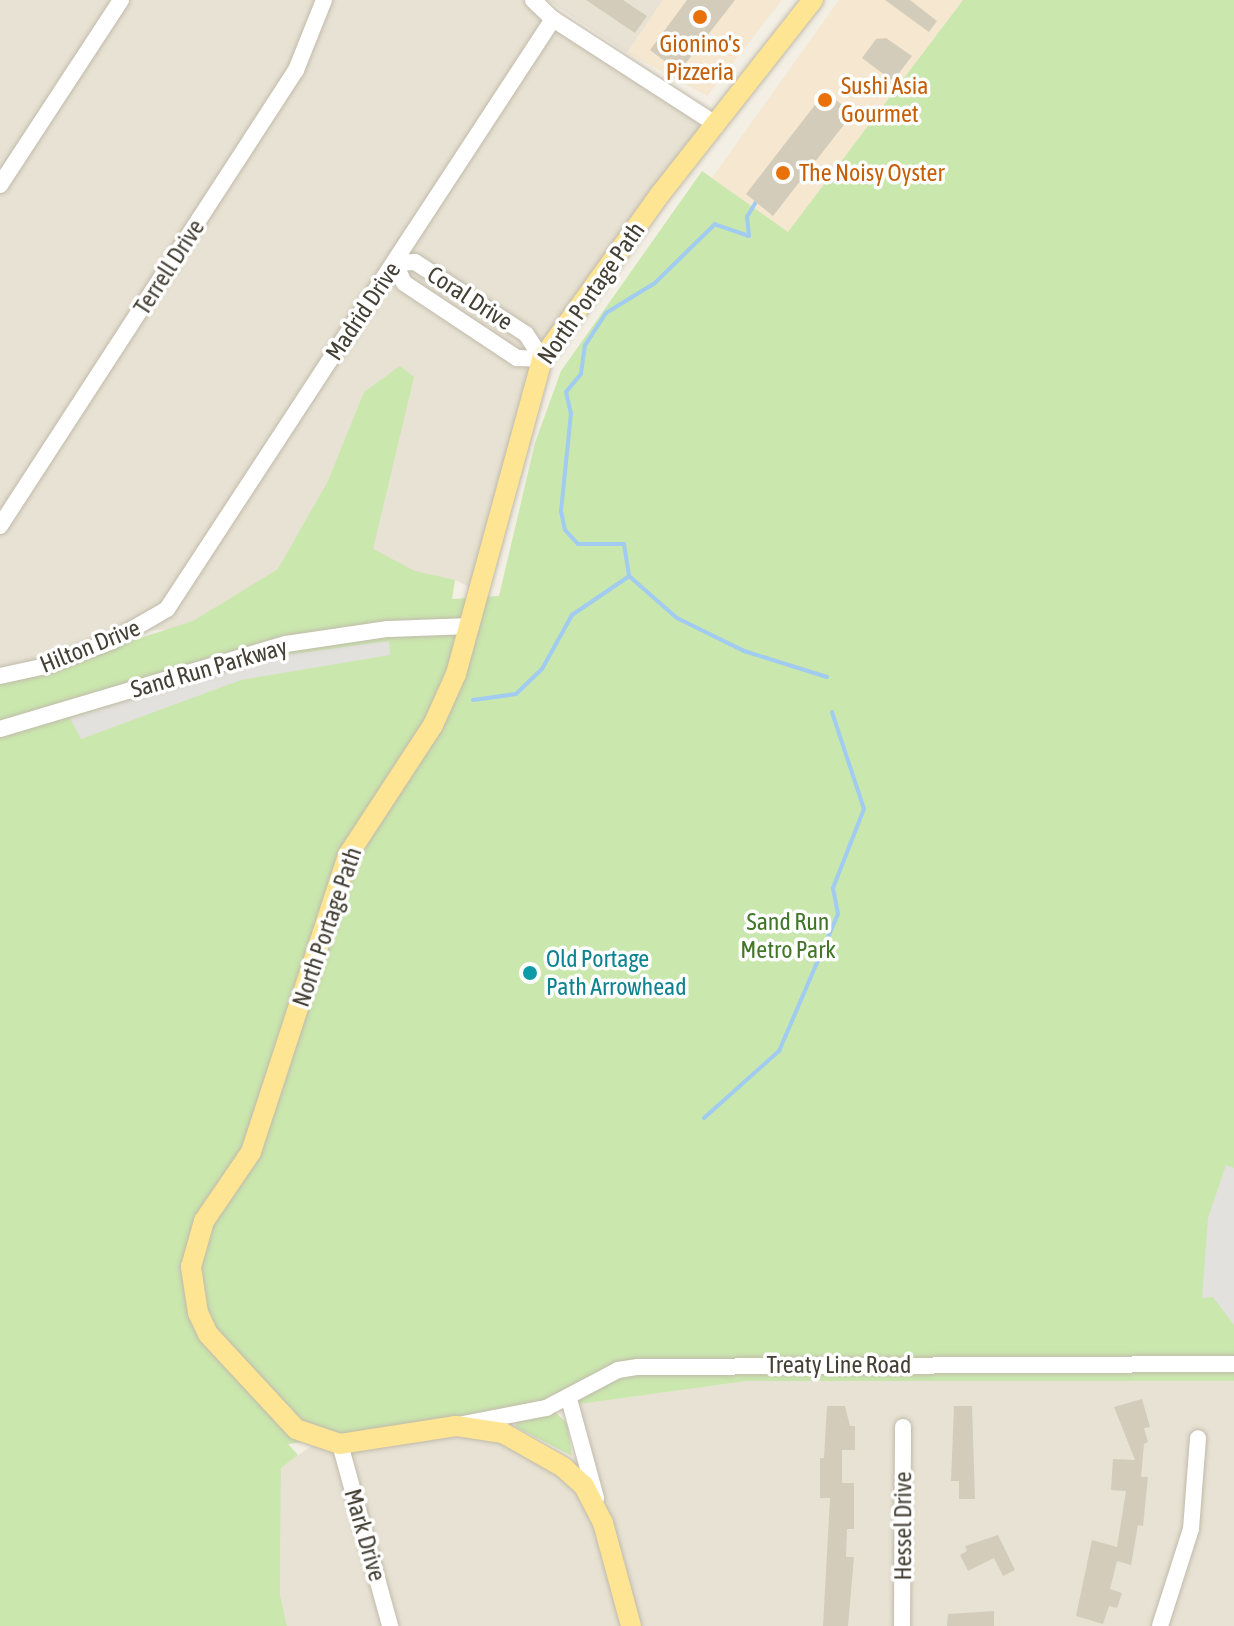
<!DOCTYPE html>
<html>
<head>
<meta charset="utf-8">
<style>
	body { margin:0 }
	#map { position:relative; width:1234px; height:1626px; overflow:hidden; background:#f3efe5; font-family:"Asap Condensed",sans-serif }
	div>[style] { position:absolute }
	.residential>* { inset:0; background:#e7e2d3 }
	.commercial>* { inset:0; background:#f5e7d0 }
	.green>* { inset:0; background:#cae7ae }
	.parking>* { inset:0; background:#e3e1dd }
	.stream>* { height:4px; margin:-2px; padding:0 2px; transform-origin:2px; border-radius:2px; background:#a1cbf0 }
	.building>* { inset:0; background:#d4ccbb }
	.roads { filter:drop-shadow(0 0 2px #c1baab) drop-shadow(0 0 2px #c1baab) }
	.minor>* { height:16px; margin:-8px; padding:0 8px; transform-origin:8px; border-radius:8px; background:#fff }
	.major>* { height:20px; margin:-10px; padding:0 10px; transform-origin:10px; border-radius:10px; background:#fee593 }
	.dots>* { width:22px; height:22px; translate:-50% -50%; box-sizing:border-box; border:4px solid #fff; border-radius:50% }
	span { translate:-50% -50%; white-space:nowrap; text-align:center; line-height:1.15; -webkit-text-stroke:7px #fff; paint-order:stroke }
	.food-label { font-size:24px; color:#c56008 }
	.left { translate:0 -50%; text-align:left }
	.street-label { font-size:24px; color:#454035 }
	.park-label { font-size:24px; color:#417628 }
	.culture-label { font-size:24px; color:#0d838f }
</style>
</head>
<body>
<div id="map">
	<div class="residential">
		<i style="clip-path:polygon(0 0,533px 0,715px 124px,561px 328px,479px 592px,455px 580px,194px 629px,134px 631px,0 675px)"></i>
		<i style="clip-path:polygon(547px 0,663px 0,627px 53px)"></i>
		<i style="clip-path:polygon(747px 1381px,1234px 1381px,1234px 1626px,287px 1626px,280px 1595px,281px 1467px,313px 1445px,503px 1433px,584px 1486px,578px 1404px)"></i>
	</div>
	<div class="commercial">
		<i style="clip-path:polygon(663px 0,782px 0,707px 96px,627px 53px)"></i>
		<i style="clip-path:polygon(839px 0,963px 0,788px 233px,712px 178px)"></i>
	</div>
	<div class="green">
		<i style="clip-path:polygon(963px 0,1234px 0,1234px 1381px,747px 1381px,288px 1444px,298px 1455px,281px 1468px,280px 1595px,287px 1626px,0 1626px,0 683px,193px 621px,278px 569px,328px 481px,364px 392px,400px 366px,414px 377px,373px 549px,415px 571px,455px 580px,452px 599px,499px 596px,535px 443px,561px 371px,702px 171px,788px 232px)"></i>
		<i style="clip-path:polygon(555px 1412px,567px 1423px,572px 1456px,516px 1427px,516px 1419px)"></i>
	</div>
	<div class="parking">
		<i style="clip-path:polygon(389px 641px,390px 655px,241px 680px,81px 739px,70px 718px,262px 658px)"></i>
		<i style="clip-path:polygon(1226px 1165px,1234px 1168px,1234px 1325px,1213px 1297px,1202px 1298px,1208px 1218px)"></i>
	</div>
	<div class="stream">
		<i style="left:756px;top:202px;width:17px;rotate:121deg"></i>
		<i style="left:747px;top:217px;width:19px;rotate:84deg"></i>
		<i style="left:749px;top:236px;width:36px;rotate:-161deg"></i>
		<i style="left:715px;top:224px;width:84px;rotate:135.5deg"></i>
		<i style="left:655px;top:283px;width:57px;rotate:148.5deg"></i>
		<i style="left:606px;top:313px;width:38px;rotate:123deg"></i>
		<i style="left:585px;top:345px;width:29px;rotate:98deg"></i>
		<i style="left:581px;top:374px;width:23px;rotate:130deg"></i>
		<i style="left:566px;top:392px;width:22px;rotate:77deg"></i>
		<i style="left:571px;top:413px;width:99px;rotate:95.8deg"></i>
		<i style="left:561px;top:511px;width:19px;rotate:78deg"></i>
		<i style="left:565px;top:530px;width:19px;rotate:47deg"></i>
		<i style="left:578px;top:544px;width:46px"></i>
		<i style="left:624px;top:544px;width:32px;rotate:81deg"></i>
		<i style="left:629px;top:576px;width:64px;rotate:41.2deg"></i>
		<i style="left:677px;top:618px;width:75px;rotate:26.2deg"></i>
		<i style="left:744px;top:651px;width:87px;rotate:17.4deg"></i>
		<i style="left:473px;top:700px;width:43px;rotate:-7.9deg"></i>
		<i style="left:516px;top:694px;width:36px;rotate:-44deg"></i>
		<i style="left:542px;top:669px;width:62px;rotate:-60.9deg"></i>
		<i style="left:572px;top:615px;width:68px;rotate:-34.2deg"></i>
		<i style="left:704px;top:1118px;width:101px;rotate:-41.8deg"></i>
		<i style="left:779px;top:1051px;width:149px;rotate:-66.7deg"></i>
		<i style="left:838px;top:914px;width:26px;rotate:-101deg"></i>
		<i style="left:833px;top:888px;width:85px;rotate:-68.6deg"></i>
		<i style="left:864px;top:809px;width:102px;rotate:-108.3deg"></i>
	</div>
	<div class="building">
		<i style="clip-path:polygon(586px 0,623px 0,647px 16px,635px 33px)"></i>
		<i style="clip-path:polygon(687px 0,735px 0,679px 72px,650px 50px)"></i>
		<i style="clip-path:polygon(885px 0,910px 0,937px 21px,929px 32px)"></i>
		<i style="clip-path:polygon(886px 38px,912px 56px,893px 81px,862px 58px,876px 39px)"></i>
		<i style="clip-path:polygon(825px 92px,853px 113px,773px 216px,746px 194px)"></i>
		<i style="clip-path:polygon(1142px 1399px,1150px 1427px,1144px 1428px,1148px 1442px,1144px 1444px,1141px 1477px,1148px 1477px,1143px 1526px,1138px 1525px,1131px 1565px,1117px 1561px,1110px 1589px,1122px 1593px,1117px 1608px,1109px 1606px,1103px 1624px,1076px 1616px,1092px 1540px,1117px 1547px,1126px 1491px,1111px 1490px,1113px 1459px,1135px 1460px,1114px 1407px)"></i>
		<i style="clip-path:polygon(827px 1406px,845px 1406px,850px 1426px,855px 1426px,855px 1450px,842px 1450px,842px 1483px,854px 1483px,854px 1529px,847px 1529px,846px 1557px,854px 1557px,848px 1626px,823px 1626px,830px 1498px,820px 1498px,820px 1458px,824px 1458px)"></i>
		<i style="clip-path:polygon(954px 1406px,972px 1406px,975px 1499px,959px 1499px,959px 1481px,951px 1481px)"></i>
		<i style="clip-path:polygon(998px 1535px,1015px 1570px,1003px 1576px,994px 1558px,968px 1571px,960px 1555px,967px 1551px,965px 1546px)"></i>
		<i style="clip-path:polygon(994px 1611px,994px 1626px,947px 1626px,948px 1614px)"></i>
	</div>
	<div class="roads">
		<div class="minor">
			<i style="left:533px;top:0;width:28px;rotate:44deg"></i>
			<i style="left:553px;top:19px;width:193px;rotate:32.9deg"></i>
			<i style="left:0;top:185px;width:221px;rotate:-56.8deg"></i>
			<i style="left:395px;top:263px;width:22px;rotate:66deg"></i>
			<i style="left:404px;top:283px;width:136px;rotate:33.6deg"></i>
			<i style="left:517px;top:358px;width:25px;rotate:2deg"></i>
			<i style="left:395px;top:263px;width:20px;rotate:-3deg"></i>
			<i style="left:415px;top:262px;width:132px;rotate:33deg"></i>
			<i style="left:526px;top:334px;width:30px;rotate:57deg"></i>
			<i style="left:0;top:526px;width:544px;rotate:-57.01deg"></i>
			<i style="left:296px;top:70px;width:75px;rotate:-68.2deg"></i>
			<i style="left:0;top:676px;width:47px;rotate:-12.3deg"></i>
			<i style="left:46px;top:666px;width:71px;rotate:-20.7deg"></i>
			<i style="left:112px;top:641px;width:64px;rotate:-30.2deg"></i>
			<i style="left:167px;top:609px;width:705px;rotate:-56.81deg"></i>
			<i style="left:0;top:729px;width:298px;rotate:-16.6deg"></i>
			<i style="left:286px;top:644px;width:103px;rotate:-8.4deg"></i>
			<i style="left:388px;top:629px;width:83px;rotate:-2.1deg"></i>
			<i style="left:569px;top:1399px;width:103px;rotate:74.7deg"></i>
			<i style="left:463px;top:1424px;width:85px;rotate:-10.9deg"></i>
			<i style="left:546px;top:1408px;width:81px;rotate:-27.8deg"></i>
			<i style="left:618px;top:1370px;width:20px;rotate:-9deg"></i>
			<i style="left:638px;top:1367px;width:596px;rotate:-0.29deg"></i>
			<i style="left:340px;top:1444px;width:189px;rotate:74.6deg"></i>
			<i style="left:902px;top:1626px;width:199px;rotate:-89.7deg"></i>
			<i style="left:1160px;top:1626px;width:102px;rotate:-72.3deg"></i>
			<i style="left:1191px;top:1529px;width:91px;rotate:-85.6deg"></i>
		</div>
		<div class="major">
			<i style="left:631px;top:1626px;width:107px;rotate:-105.2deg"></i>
			<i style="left:603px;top:1523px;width:42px;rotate:-117.2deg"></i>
			<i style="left:584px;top:1486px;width:28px;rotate:-138deg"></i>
			<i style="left:563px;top:1467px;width:69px;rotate:-150.5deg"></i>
			<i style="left:503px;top:1433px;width:48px;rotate:-171.5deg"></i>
			<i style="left:456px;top:1426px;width:117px;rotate:171.2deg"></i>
			<i style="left:340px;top:1444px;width:46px;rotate:-161.2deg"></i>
			<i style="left:296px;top:1429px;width:129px;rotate:-132.8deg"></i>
			<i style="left:208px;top:1334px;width:23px;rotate:-115deg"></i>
			<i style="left:198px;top:1313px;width:47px;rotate:-98.7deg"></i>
			<i style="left:191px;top:1267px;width:48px;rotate:-74.2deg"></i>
			<i style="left:204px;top:1221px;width:83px;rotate:-55.7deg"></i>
			<i style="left:251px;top:1152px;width:312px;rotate:-71.9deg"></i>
			<i style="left:348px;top:855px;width:155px;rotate:-56.8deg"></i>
			<i style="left:433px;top:725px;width:56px;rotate:-65.7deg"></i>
			<i style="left:456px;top:674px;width:327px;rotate:-74.7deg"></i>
			<i style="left:542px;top:359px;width:204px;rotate:-54.4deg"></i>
			<i style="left:661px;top:193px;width:246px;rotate:-51.8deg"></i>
		</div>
	</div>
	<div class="dots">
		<i style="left:700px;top:17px;background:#e8710a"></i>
		<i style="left:825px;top:100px;background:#e8710a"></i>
		<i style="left:783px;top:173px;background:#e8710a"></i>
		<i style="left:530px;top:973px;background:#0f9aa8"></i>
	</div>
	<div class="food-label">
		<span style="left:700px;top:58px">Gionino's<br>Pizzeria</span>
		<span class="left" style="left:841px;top:100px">Sushi Asia<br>Gourmet</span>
		<span class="left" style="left:799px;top:173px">The Noisy Oyster</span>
	</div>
	<div class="street-label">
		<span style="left:169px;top:267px;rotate:-57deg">Terrell Drive</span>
		<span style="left:591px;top:293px;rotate:-55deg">North Portage Path</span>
		<span style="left:470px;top:298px;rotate:33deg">Coral Drive</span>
		<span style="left:363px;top:311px;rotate:-56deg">Madrid Drive</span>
		<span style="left:90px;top:646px;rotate:-22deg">Hilton Drive</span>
		<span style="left:209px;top:668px;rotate:-16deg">Sand Run Parkway</span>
		<span style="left:327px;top:927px;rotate:-71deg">North Portage Path</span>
		<span style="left:839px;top:1365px">Treaty Line Road</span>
		<span style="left:903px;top:1526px;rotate:-90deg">Hessel Drive</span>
		<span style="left:365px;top:1535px;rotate:74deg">Mark Drive</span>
	</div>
	<div class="park-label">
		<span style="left:788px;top:936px">Sand Run<br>Metro Park</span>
	</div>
	<div class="culture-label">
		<span class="left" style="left:546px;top:973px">Old Portage<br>Path Arrowhead</span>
	</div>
</div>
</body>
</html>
